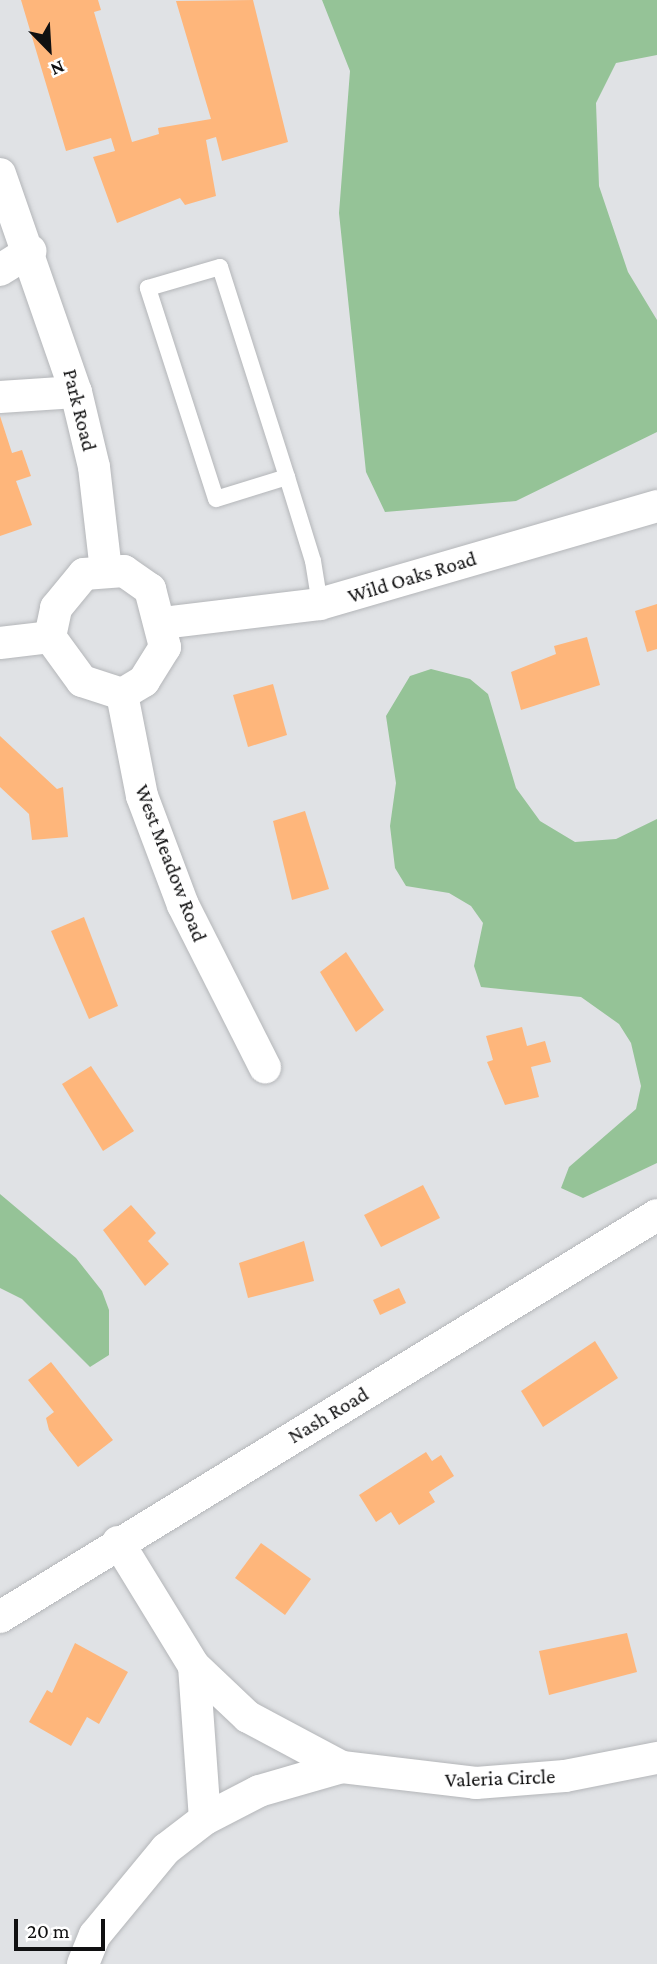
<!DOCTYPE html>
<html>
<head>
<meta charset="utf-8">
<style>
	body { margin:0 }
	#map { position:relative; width:657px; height:1964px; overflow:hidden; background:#e0e2e5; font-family:"Crimson Pro",serif }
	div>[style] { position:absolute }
	.green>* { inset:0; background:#95c397 }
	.building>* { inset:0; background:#feb67b }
	.roads { filter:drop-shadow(0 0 2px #b4b6b9) drop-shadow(0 0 2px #b4b6b9) }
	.service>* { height:16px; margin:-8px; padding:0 8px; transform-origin:8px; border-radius:8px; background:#fff }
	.minor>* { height:32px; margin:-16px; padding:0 16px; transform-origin:16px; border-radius:16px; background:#fff }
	span { translate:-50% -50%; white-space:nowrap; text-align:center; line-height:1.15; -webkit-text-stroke:7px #fff; paint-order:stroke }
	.street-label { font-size:21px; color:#101011 }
	.north { position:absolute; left:14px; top:14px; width:70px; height:70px; -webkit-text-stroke:5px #fff; paint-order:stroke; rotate:156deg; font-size:19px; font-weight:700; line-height:28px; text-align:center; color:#101011 }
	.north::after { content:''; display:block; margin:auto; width:24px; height:32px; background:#101011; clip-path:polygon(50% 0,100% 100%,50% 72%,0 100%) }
	.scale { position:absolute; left:14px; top:1919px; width:91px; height:32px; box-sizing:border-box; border:4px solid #101011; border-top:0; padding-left:9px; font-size:21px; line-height:24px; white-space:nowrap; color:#101011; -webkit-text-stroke:5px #fff; paint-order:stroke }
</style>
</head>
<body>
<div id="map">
	<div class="green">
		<i style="clip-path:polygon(322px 0,657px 0,657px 55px,616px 63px,596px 103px,599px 186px,628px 272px,657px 320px,657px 432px,516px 501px,385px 512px,366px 472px,339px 213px,350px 71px)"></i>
		<i style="clip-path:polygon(431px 669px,470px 679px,488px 694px,516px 788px,540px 821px,575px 842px,616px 839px,657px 819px,657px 1163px,583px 1198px,561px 1188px,569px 1167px,636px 1109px,641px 1086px,631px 1043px,619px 1024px,581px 997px,481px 987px,474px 966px,483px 923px,471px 906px,449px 893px,406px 886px,395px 868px,390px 826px,396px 783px,386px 716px,410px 676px)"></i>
		<i style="clip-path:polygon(0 1194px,76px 1258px,102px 1291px,109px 1310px,109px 1355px,90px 1367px,22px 1299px,0 1288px)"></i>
	</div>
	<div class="building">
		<i style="clip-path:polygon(21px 0,98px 0,101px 10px,94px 12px,132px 142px,159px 134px,158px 128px,211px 119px,176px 1px,253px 0,288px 142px,222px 161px,216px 137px,206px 140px,216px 196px,185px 205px,180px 198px,117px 223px,93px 157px,115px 151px,111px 138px,66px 151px)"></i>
		<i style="clip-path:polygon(0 416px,12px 453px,22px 450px,31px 476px,16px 481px,32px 525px,0 536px)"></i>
		<i style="clip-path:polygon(657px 604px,657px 649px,647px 652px,635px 611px)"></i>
		<i style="clip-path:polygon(587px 637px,600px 685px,521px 710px,511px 672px,556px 654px,554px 646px)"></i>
		<i style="clip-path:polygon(273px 684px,287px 735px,248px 747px,233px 695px)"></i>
		<i style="clip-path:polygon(0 736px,57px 789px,63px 787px,68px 837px,32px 840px,29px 814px,0 787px)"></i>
		<i style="clip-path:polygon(305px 811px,329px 889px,292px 900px,273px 821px)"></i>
		<i style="clip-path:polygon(84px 917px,118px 1006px,89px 1019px,51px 931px)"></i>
		<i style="clip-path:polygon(346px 952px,384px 1010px,356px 1032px,320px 972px)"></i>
		<i style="clip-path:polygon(522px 1027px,527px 1046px,545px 1041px,551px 1062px,531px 1067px,539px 1097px,505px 1105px,487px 1062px,493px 1060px,486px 1036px)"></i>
		<i style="clip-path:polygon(91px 1066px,134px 1131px,103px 1151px,62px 1084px)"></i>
		<i style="clip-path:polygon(423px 1185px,440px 1218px,381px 1247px,364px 1215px)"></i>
		<i style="clip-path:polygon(131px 1205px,156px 1233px,148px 1241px,169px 1264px,145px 1286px,103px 1230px)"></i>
		<i style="clip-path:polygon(304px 1241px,314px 1281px,248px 1298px,239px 1263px)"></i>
		<i style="clip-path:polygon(399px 1288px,406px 1303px,380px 1315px,373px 1300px)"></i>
		<i style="clip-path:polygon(595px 1341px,618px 1378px,543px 1427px,521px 1391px)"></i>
		<i style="clip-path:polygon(51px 1362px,113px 1440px,78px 1467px,49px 1430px,46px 1418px,54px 1412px,28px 1380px)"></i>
		<i style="clip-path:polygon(426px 1452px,432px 1461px,441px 1455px,454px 1476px,429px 1492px,435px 1502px,399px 1525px,391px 1512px,376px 1522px,359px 1495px)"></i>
		<i style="clip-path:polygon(261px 1543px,311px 1579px,285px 1615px,235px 1578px)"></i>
		<i style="clip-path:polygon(627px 1633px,637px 1672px,549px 1695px,539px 1651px)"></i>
		<i style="clip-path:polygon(75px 1643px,128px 1672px,99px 1724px,87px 1717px,71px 1746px,29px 1722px,47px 1690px,52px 1693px)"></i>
	</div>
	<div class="roads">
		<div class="service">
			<i style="left:287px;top:477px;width:74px;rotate:162.8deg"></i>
			<i style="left:216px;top:499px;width:222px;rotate:-107.9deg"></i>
			<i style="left:148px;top:288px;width:75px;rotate:-16.3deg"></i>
			<i style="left:220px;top:267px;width:220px;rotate:72.3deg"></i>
			<i style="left:287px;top:477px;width:88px;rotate:72.8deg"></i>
			<i style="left:313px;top:561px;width:44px;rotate:80.8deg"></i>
		</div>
		<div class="minor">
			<i style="left:0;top:174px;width:231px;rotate:70.8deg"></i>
			<i style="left:76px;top:392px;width:77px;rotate:76.5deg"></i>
			<i style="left:94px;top:467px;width:104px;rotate:83.4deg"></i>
			<i style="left:0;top:270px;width:36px;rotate:-32deg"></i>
			<i style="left:0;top:397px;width:76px;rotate:-3.8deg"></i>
			<i style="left:124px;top:571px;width:32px;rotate:35deg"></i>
			<i style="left:150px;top:589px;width:60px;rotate:75.5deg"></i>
			<i style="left:165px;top:647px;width:40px;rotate:122deg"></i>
			<i style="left:144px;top:681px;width:26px;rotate:149deg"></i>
			<i style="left:122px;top:694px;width:42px;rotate:-162deg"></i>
			<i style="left:82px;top:681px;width:54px;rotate:-126deg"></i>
			<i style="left:50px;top:637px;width:30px;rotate:-78deg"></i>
			<i style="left:56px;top:608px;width:44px;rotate:-50.5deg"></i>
			<i style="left:84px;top:574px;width:40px;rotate:-4.3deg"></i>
			<i style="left:163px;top:623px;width:158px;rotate:-6.9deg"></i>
			<i style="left:320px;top:604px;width:351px;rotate:-16.2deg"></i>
			<i style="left:0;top:643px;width:50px;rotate:-6.8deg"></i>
			<i style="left:122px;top:694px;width:104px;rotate:78.9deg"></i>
			<i style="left:142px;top:796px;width:116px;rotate:69.4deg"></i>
			<i style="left:183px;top:905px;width:182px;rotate:63.2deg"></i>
			<i style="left:118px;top:1542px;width:145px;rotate:58.5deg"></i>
			<i style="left:194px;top:1666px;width:74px;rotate:43.4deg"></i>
			<i style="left:248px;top:1717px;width:106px;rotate:28deg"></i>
			<i style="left:0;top:1617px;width:770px;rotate:-31.46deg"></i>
			<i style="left:194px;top:1666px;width:153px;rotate:85.9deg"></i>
			<i style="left:83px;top:1964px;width:31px;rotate:-68deg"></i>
			<i style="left:95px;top:1935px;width:112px;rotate:-50.5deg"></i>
			<i style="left:166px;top:1849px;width:49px;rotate:-37.6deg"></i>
			<i style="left:205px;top:1819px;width:61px;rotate:-27.4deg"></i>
			<i style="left:259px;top:1791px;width:86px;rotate:-16.1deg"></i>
			<i style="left:342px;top:1767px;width:135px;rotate:6.8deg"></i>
			<i style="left:476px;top:1783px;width:89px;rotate:-4.5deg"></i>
			<i style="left:565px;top:1776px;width:94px;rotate:-11.1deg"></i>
		</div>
	</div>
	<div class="street-label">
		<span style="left:80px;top:410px;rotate:76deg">Park Road</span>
		<span style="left:412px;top:577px;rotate:-17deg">Wild Oaks Road</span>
		<span style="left:171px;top:863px;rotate:69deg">West Meadow Road</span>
		<span style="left:328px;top:1415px;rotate:-31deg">Nash Road</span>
		<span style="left:500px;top:1778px;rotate:-2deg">Valeria Circle</span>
	</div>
	<div class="north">N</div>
	<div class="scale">20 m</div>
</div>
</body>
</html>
